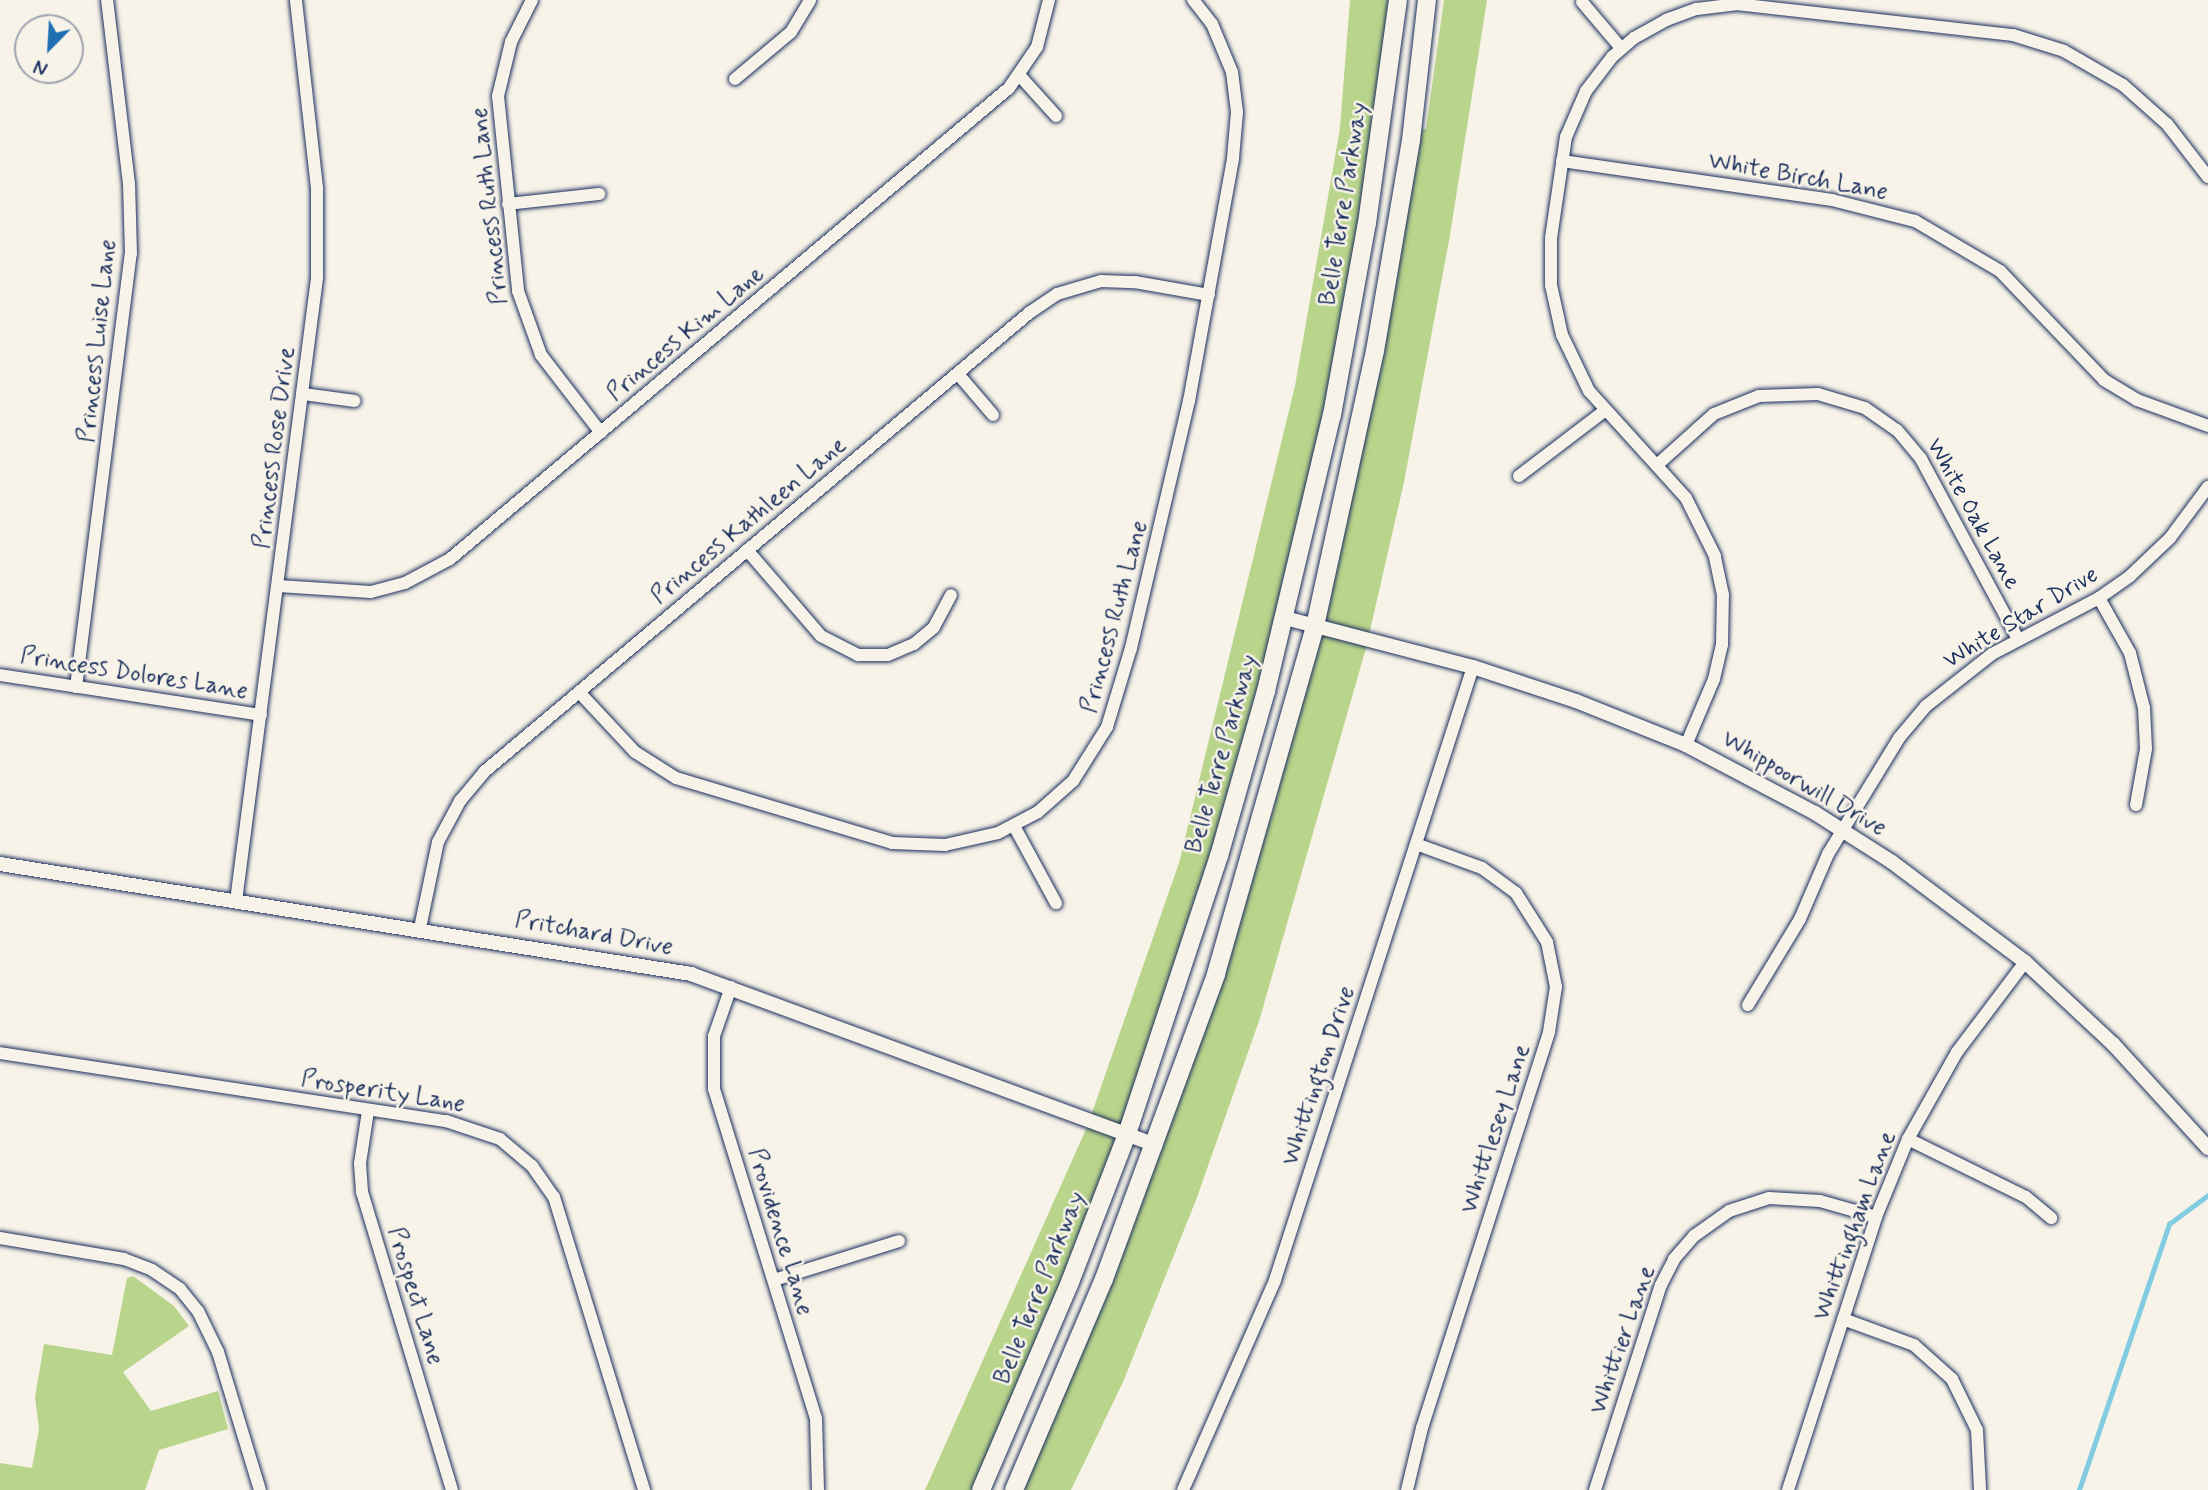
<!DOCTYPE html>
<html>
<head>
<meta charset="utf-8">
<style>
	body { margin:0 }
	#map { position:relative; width:2208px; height:1490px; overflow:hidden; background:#f7f3e8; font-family:Mynerve,sans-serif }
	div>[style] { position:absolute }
	.green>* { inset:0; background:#b9d48b }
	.stream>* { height:4.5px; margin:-2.25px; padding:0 2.25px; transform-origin:2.25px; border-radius:2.25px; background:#81cce1 }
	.roads { filter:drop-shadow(0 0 2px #1b2f5e) drop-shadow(0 0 2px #1b2f5e) }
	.minor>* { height:12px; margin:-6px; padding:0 6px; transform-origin:6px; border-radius:6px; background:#f7f3e8 }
	.tertiary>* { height:14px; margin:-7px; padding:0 7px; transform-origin:7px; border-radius:7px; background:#f7f3e8 }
	.secondary>* { height:18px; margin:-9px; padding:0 9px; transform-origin:9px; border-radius:9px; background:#f7f3e8 }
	span { translate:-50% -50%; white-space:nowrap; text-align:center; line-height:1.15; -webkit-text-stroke:5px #f7f3e8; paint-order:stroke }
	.street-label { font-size:24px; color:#1b2f5e }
	.north { position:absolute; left:14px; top:14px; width:70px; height:70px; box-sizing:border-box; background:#f7f3e8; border:2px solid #9fa5b1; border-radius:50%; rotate:204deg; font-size:19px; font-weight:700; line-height:28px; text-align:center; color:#1b2f5e }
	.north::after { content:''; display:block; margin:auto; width:24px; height:32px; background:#1f6fb2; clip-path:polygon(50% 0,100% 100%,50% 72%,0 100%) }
</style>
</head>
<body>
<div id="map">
	<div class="green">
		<i style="clip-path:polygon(1350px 0,1391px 0,1360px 223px,1325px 411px,1247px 738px,1173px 981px,1094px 1201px,1006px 1416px,972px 1490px,925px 1490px,1087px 1127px,1179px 863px,1295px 386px,1340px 128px)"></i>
		<i style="clip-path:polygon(1444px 0,1487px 0,1450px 235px,1404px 482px,1366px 648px,1260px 1018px,1196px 1200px,1123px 1382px,1071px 1490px,1022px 1490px,1153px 1172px,1221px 980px,1273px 810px,1331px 591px,1365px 435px,1420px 129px,1426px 129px)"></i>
		<i style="clip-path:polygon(133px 1276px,174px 1306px,189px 1326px,123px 1372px,151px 1411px,218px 1391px,228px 1429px,159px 1450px,145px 1490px,0 1490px,0 1463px,32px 1468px,39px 1429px,35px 1397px,44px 1344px,112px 1355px,127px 1278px)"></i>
	</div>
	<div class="stream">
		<i style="left:2079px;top:1490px;width:281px;rotate:-71.3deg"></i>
		<i style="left:2169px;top:1224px;width:49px;rotate:-36.6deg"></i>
	</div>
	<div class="roads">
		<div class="minor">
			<i style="left:532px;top:0;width:47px;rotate:116.6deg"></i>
			<i style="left:511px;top:42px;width:56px;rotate:103.5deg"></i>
			<i style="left:498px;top:96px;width:196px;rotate:84.1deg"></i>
			<i style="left:518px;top:291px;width:68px;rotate:70.2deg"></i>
			<i style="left:541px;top:355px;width:98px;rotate:52.4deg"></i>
			<i style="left:1582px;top:2px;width:60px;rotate:49.7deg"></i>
			<i style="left:1020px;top:76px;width:54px;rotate:48deg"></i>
			<i style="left:735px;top:79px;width:73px;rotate:-40deg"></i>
			<i style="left:791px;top:32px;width:37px;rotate:-59deg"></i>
			<i style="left:1562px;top:161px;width:273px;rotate:8.2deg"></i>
			<i style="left:1832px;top:200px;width:86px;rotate:14.2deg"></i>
			<i style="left:1915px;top:221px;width:99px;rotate:30.5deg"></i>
			<i style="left:2000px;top:271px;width:151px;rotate:46.3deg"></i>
			<i style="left:2104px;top:380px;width:39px;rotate:31deg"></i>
			<i style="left:2137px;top:400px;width:76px;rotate:20.1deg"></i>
			<i style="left:508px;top:204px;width:92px;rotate:-6.3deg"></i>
			<i style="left:958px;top:374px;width:54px;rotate:49.5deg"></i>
			<i style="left:304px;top:394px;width:51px;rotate:7.8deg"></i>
			<i style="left:1657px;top:465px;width:76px;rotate:-41.8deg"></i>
			<i style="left:1714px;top:414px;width:48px;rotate:-21.8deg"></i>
			<i style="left:1759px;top:396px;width:59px;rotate:-1.9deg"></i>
			<i style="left:1818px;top:394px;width:49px;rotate:16.6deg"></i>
			<i style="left:1865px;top:408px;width:39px;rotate:35deg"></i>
			<i style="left:1897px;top:430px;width:38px;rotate:50deg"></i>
			<i style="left:1921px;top:459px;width:204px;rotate:61.7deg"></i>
			<i style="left:1519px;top:476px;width:106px;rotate:-37.3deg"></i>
			<i style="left:747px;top:550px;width:113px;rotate:49.3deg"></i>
			<i style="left:821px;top:636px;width:42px;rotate:27.2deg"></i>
			<i style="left:858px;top:655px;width:30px"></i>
			<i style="left:888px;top:655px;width:28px;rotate:-23deg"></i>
			<i style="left:914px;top:644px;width:26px;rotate:-40deg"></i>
			<i style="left:934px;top:627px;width:36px;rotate:-62deg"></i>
			<i style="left:278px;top:586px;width:93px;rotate:3.7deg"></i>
			<i style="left:371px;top:592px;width:35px;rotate:-15deg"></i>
			<i style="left:405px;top:583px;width:51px;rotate:-28.1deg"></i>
			<i style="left:450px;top:559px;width:731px;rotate:-40.12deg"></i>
			<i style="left:1009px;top:88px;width:50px;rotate:-55.7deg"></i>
			<i style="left:1037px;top:47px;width:49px;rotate:-75.7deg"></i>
			<i style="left:2099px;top:598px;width:63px;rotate:60.6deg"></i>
			<i style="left:2130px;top:653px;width:57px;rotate:75.7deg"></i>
			<i style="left:2144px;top:708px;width:41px;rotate:87.2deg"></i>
			<i style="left:2146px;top:749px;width:57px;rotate:100.1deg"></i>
			<i style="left:0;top:675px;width:264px;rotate:8.7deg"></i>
			<i style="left:76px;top:687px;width:436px;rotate:-82.8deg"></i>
			<i style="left:131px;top:254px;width:70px;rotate:-91.6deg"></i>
			<i style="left:129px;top:184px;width:185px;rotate:-96.8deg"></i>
			<i style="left:579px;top:692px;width:82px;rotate:47deg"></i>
			<i style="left:635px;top:752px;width:49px;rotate:32.4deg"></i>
			<i style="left:676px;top:778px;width:226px;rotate:16.7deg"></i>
			<i style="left:892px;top:843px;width:53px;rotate:2.2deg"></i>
			<i style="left:945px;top:845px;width:54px;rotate:-12.8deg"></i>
			<i style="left:998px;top:833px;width:45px;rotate:-27.7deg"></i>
			<i style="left:1038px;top:812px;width:47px;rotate:-41.5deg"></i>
			<i style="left:1073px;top:781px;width:64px;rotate:-57.8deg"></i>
			<i style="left:1107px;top:727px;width:83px;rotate:-73.1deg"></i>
			<i style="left:1131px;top:648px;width:254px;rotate:-76.8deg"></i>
			<i style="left:1189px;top:401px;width:247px;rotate:-79.7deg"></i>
			<i style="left:1233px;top:158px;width:46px;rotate:-85deg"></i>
			<i style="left:1237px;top:112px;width:40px;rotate:-97.1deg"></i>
			<i style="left:1232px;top:72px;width:52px;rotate:-112.6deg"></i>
			<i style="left:1212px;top:24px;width:31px;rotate:-128deg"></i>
			<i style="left:1686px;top:745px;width:72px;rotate:-67deg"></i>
			<i style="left:1714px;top:679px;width:35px;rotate:-77deg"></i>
			<i style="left:1722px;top:645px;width:50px;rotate:-88.9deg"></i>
			<i style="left:1723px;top:595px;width:40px;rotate:-102deg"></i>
			<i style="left:1715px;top:556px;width:65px;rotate:-116.6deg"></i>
			<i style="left:1686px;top:498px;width:144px;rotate:-132.2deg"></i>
			<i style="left:1589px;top:391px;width:62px;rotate:-115.7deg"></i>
			<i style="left:1562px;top:335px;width:51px;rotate:-102.4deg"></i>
			<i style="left:1551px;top:285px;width:47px;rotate:-90deg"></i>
			<i style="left:1551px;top:238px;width:102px;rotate:-81.6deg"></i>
			<i style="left:1566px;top:137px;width:50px;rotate:-66.5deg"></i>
			<i style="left:1586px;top:91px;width:43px;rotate:-52.6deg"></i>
			<i style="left:1612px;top:57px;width:29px;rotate:-41deg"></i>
			<i style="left:1634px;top:38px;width:37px;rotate:-29deg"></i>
			<i style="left:1666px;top:20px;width:33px;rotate:-20deg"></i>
			<i style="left:1697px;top:9px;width:39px;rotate:-7deg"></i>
			<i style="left:1736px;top:4px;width:279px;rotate:6.4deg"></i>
			<i style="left:2013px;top:35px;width:53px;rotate:17.4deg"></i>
			<i style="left:2064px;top:51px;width:68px;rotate:30deg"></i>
			<i style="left:2123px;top:85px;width:59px;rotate:41.6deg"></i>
			<i style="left:2167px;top:124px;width:67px;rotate:52.3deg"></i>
			<i style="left:1014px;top:826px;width:88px;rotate:61.4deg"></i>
			<i style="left:236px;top:901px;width:628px;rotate:-82.59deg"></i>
			<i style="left:317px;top:278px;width:90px;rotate:-90deg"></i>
			<i style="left:317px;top:188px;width:189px;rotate:-96.4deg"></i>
			<i style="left:420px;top:928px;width:88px;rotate:-78.2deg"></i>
			<i style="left:438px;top:842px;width:47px;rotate:-61.8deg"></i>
			<i style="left:460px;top:801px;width:38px;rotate:-50deg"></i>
			<i style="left:484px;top:772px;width:713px;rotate:-40.1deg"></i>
			<i style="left:1029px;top:313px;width:34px;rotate:-34deg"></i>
			<i style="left:1057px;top:294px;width:46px;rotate:-16.5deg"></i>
			<i style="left:1101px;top:281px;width:34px;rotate:2deg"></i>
			<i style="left:1135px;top:282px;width:75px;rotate:10deg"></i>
			<i style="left:731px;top:987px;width:52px;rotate:109.1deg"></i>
			<i style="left:714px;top:1036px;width:53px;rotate:90deg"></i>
			<i style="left:714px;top:1089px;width:344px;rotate:72.8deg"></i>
			<i style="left:816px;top:1418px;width:72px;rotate:88.4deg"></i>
			<i style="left:1748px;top:1005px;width:100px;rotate:-58.8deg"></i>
			<i style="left:1800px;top:919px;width:71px;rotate:-66.7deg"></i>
			<i style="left:1828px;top:854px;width:136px;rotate:-58.5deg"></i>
			<i style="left:1899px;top:738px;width:42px;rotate:-49.8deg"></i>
			<i style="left:1926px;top:706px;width:84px;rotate:-38.2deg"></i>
			<i style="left:1992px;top:654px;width:121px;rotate:-27.6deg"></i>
			<i style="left:2099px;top:598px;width:38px;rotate:-35deg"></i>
			<i style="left:2130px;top:576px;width:55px;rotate:-43.5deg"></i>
			<i style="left:2170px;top:538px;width:64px;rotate:-53.3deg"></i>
			<i style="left:0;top:1053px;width:451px;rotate:8.7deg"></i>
			<i style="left:446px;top:1121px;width:57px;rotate:18.4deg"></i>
			<i style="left:500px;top:1139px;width:42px;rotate:40.2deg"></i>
			<i style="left:532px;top:1166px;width:38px;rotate:55deg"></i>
			<i style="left:554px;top:1197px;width:307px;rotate:72.9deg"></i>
			<i style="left:368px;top:1111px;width:53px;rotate:98.7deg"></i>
			<i style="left:360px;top:1163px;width:29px;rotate:86deg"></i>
			<i style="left:362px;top:1192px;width:311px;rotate:73.2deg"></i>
			<i style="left:1908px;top:1139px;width:131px;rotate:26.2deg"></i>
			<i style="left:2026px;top:1197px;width:33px;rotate:40deg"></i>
			<i style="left:0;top:1238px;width:126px;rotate:9.6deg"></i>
			<i style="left:124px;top:1259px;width:30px;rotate:21deg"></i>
			<i style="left:152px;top:1270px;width:34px;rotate:34deg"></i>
			<i style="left:180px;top:1289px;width:28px;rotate:51deg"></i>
			<i style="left:198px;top:1311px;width:46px;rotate:64deg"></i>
			<i style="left:218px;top:1352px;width:144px;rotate:73.1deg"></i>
			<i style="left:774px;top:1280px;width:131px;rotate:-17.3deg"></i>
			<i style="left:1843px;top:1319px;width:76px;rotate:20.1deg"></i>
			<i style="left:1914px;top:1345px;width:51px;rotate:41.8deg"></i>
			<i style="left:1952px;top:1379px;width:57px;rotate:63.9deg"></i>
			<i style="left:1977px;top:1430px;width:60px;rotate:87.1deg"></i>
			<i style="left:1183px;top:1490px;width:229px;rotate:-66.3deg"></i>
			<i style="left:1275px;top:1280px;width:644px;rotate:-72.1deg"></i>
			<i style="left:1407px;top:1490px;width:64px;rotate:-76.4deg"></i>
			<i style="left:1422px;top:1428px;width:416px;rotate:-72.2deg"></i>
			<i style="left:1549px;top:1032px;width:46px;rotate:-81.2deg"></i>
			<i style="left:1556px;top:987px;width:46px;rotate:-101.3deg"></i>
			<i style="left:1547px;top:942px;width:58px;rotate:-122.3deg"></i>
			<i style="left:1516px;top:893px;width:42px;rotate:-143.7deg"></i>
			<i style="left:1482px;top:868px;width:70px;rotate:-160deg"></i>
			<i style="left:1595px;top:1490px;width:215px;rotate:-72.2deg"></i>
			<i style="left:1661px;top:1285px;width:29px;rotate:-63deg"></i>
			<i style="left:1674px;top:1259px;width:30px;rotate:-49deg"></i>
			<i style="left:1694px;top:1236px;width:43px;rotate:-35.5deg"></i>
			<i style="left:1729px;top:1211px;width:42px;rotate:-18deg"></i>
			<i style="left:1769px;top:1198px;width:51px;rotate:3.4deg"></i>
			<i style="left:1820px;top:1201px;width:58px;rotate:15.9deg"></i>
			<i style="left:1788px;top:1490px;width:287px;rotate:-72.1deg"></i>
			<i style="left:1876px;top:1217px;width:84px;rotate:-67.7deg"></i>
			<i style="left:1908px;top:1139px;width:100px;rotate:-60.6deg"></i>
			<i style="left:1957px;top:1052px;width:113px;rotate:-52.9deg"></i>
		</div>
		<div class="tertiary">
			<i style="left:1285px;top:618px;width:194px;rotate:14.6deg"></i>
			<i style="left:1473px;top:667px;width:108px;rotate:18.3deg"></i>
			<i style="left:1576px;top:701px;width:118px;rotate:21.8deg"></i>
			<i style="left:1686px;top:745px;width:146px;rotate:27.8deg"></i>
			<i style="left:1815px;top:813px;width:91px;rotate:32.5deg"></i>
			<i style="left:1892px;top:862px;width:166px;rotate:36.9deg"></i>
			<i style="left:2025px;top:962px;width:120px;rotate:43deg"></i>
			<i style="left:2113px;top:1044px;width:141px;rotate:47.6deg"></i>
			<i style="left:0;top:864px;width:700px;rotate:9.04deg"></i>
			<i style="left:691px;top:974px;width:495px;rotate:20.2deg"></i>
		</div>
		<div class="secondary">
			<i style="left:981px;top:1490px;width:226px;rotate:-66.8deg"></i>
			<i style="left:1070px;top:1282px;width:159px;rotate:-68.9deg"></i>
			<i style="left:1127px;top:1134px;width:293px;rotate:-71.7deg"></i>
			<i style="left:1219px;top:856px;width:172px;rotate:-74.1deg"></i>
			<i style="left:1266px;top:691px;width:284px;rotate:-76.6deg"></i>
			<i style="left:1332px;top:415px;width:195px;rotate:-79.7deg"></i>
			<i style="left:1367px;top:223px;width:225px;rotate:-82.1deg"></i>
			<i style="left:1014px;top:1490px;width:229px;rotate:-66.9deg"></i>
			<i style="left:1104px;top:1279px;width:325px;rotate:-69.8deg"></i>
			<i style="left:1216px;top:974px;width:362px;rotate:-74.1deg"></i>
			<i style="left:1315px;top:626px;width:281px;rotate:-77.7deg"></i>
			<i style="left:1375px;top:351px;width:214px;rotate:-80.3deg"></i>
			<i style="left:1411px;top:140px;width:141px;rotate:-83.5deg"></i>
		</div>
	</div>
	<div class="street-label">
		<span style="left:1798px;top:177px;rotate:10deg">White Birch Lane</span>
		<span style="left:1344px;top:204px;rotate:-81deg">Belle Terre Parkway</span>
		<span style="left:490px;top:206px;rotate:-96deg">Princess Ruth Lane</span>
		<span style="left:686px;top:334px;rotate:-40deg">Princess Kim Lane</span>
		<span style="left:98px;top:341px;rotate:-84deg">Princess Luise Lane</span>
		<span style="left:275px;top:448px;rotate:-83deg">Princess Rose Drive</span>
		<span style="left:1973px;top:514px;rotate:61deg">White Oak Lane</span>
		<span style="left:749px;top:521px;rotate:-40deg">Princess Kathleen Lane</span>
		<span style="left:1115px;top:617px;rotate:-75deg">Princess Ruth Lane</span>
		<span style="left:2021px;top:618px;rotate:-31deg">White Star Drive</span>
		<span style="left:134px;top:674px;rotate:9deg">Princess Dolores Lane</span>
		<span style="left:1222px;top:754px;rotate:-74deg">Belle Terre Parkway</span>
		<span style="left:1804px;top:784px;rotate:30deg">Whippoorwill Drive</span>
		<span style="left:594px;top:934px;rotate:10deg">Pritchard Drive</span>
		<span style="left:1319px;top:1076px;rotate:-72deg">Whittington Drive</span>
		<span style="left:383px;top:1092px;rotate:9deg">Prosperity Lane</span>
		<span style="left:1496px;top:1129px;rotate:-72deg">Whittlesey Lane</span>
		<span style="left:1855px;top:1226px;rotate:-70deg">Whittingham Lane</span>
		<span style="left:780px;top:1232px;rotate:73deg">Providence Lane</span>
		<span style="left:1040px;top:1288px;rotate:-68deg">Belle Terre Parkway</span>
		<span style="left:415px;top:1296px;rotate:73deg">Prospect Lane</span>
		<span style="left:1623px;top:1340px;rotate:-71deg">Whittier Lane</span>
	</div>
	<div class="north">N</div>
</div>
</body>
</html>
